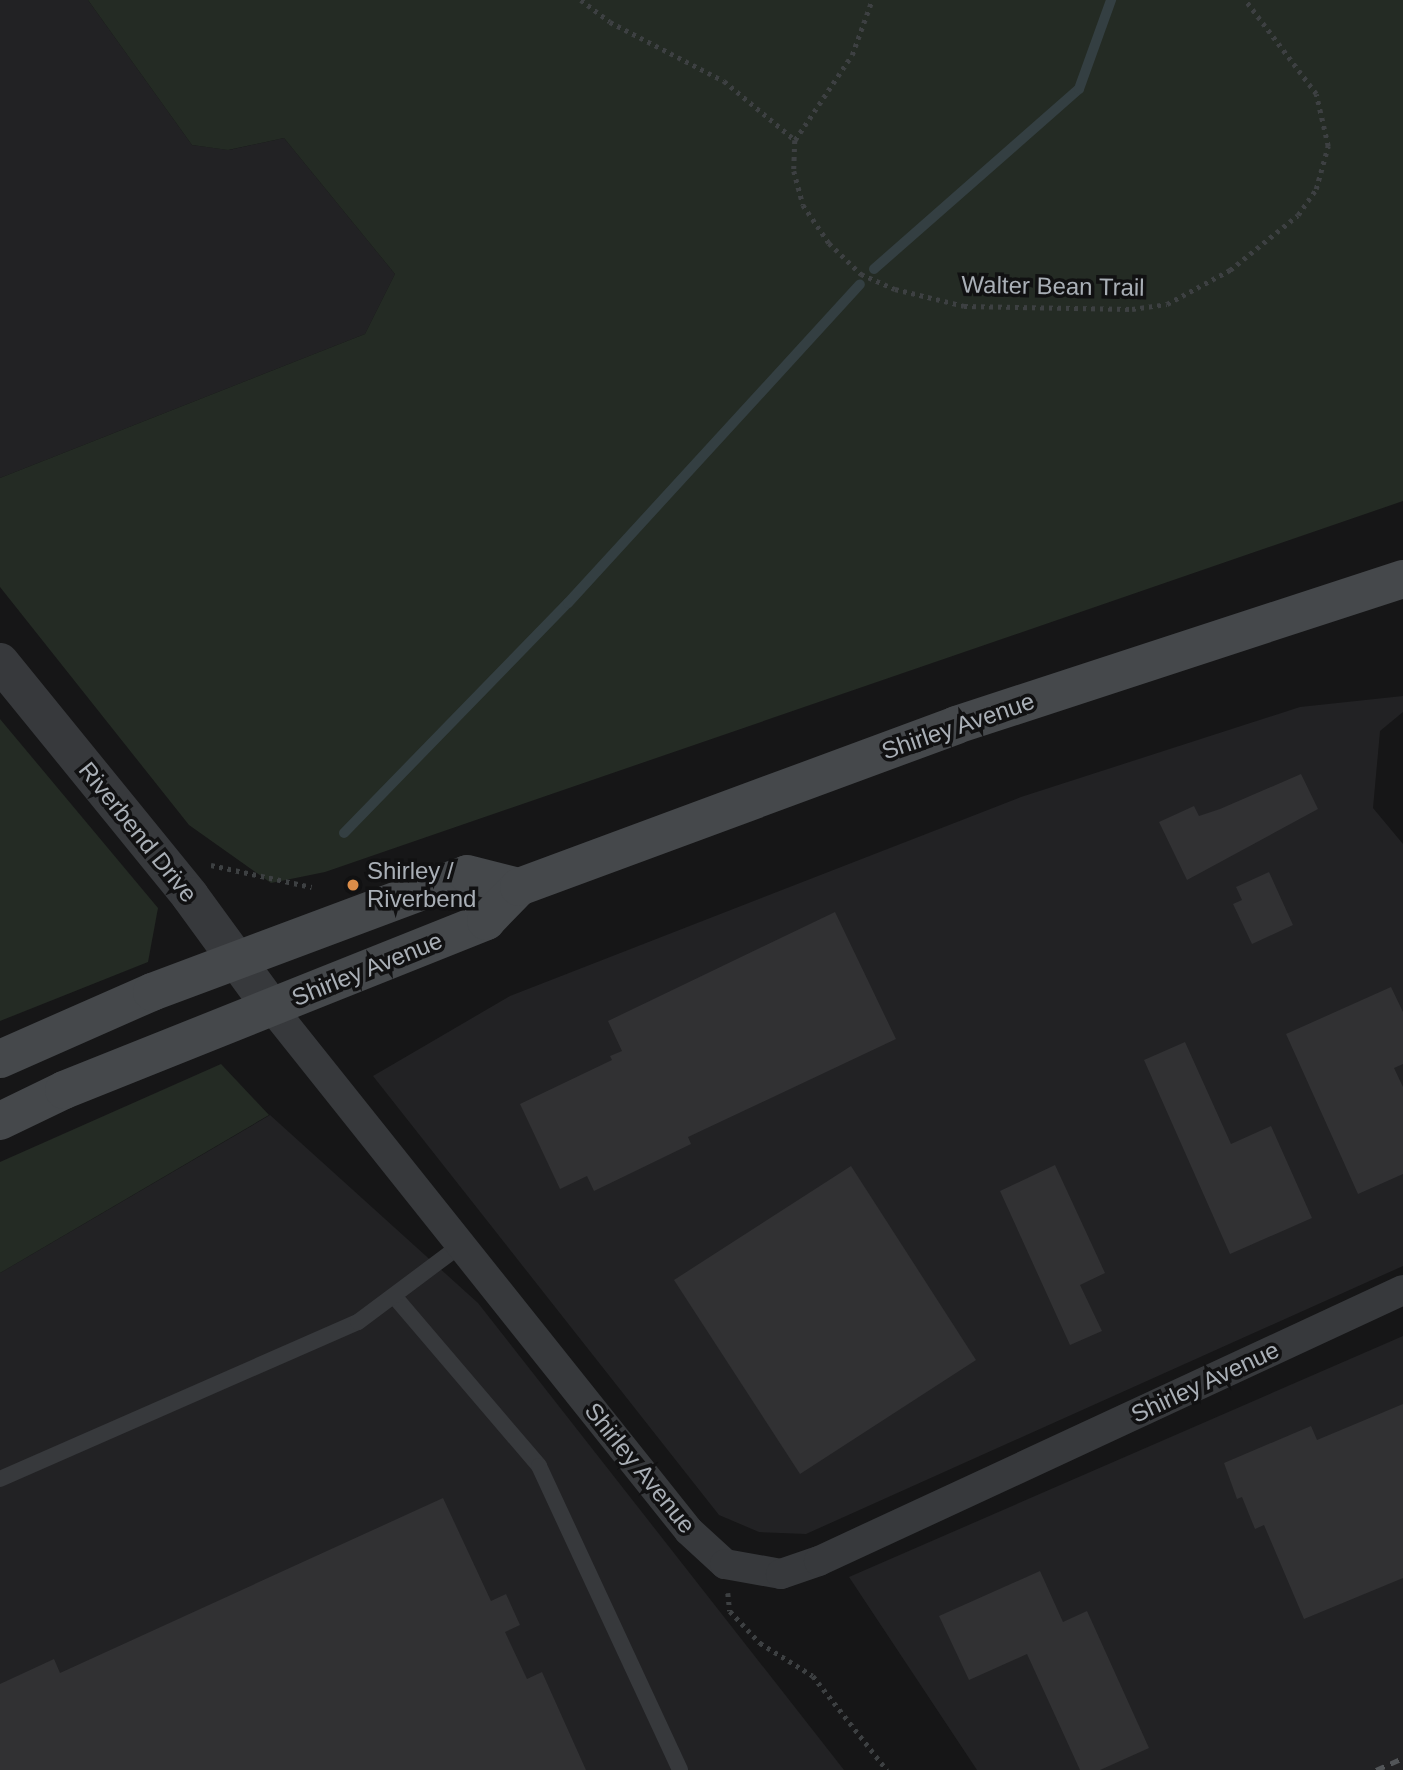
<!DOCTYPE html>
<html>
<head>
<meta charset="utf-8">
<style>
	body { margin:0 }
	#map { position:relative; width:1403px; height:1770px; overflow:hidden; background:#161617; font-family:Arial,sans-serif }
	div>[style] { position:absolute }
	.built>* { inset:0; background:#222224 }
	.green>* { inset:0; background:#242b24 }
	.stream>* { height:10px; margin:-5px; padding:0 5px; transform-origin:5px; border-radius:5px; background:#343f42 }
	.building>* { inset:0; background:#313133 }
	.path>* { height:4.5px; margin-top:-2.25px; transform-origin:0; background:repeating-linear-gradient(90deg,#3d4042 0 3.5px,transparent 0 8.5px) }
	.service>* { height:16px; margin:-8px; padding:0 8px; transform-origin:8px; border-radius:8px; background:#37393c }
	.minor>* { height:30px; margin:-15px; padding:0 15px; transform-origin:15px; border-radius:15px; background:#37393c }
	.tertiary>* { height:38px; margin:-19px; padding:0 19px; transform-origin:19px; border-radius:19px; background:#37393c }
	.secondary>* { height:38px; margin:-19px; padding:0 19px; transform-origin:19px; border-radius:19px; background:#45484b }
	.rail>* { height:5px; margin-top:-2.5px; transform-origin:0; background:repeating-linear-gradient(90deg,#525558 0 9px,transparent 0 16px) }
	.dots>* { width:19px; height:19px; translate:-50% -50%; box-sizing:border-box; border:4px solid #111112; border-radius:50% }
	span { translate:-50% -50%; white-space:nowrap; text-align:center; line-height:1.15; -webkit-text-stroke:7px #111112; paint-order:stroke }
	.street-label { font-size:24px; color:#a9afb6 }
	.poi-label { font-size:24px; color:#a9afb6 }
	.left { translate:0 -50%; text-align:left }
</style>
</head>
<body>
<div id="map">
	<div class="built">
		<i style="clip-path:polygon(0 0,88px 0,192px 145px,229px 150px,284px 138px,395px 274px,365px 334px,0 478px)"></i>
		<i style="clip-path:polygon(1403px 696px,1403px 712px,1380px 731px,1373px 808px,1403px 844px,1403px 1266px,806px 1534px,759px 1532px,719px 1515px,373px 1076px,510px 996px,1021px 797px,1300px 707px)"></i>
		<i style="clip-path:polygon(270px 1115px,478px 1303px,844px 1770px,0 1770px,0 1273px)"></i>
		<i style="clip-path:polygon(1403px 1336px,1403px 1770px,977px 1770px,849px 1577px)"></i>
	</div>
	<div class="green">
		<i style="clip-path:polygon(88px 0,1403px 0,1403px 501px,325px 872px,271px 883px,189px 825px,0 587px,0 478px,365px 334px,395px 274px,284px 138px,228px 150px,192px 145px)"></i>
		<i style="clip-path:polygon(0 719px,158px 908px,148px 962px,0 1021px)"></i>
		<i style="clip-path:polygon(221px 1064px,269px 1115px,0 1273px,0 1162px)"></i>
	</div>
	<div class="stream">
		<i style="left:874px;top:269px;width:273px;rotate:-41.3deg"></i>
		<i style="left:1079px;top:89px;width:95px;rotate:-70.2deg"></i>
		<i style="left:344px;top:833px;width:321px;rotate:-45.8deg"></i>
		<i style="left:568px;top:603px;width:432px;rotate:-47.5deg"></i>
	</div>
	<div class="building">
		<i style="clip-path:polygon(1301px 774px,1318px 809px,1187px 880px,1159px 822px,1194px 806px,1199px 816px,1220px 809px)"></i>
		<i style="clip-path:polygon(1269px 872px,1293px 925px,1252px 944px,1233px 904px,1242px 900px,1236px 887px)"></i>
		<i style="clip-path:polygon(835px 912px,896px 1039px,688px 1137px,691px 1144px,594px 1191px,587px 1176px,560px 1189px,520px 1104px,612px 1060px,610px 1056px,622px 1051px,608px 1021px)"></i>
		<i style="clip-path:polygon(1391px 987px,1403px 1012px,1403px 1064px,1394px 1068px,1403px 1087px,1403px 1174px,1358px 1194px,1286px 1034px)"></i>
		<i style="clip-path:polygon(1185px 1042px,1231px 1144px,1271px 1126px,1312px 1218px,1230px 1254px,1144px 1060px)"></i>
		<i style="clip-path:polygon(1055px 1165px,1105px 1273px,1080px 1285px,1102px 1331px,1070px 1345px,1000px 1191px)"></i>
		<i style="clip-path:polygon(851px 1166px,976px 1360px,800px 1474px,674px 1280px)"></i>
		<i style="clip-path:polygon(1403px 1404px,1403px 1578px,1304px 1619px,1264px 1525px,1255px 1529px,1242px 1497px,1237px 1499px,1224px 1463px,1311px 1426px,1317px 1440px)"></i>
		<i style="clip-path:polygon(443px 1498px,491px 1601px,506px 1594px,520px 1625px,505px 1632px,527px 1679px,542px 1672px,586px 1770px,0 1770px,0 1684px,54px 1659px,60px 1673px)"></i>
		<i style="clip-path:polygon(1040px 1571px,1063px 1622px,1087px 1611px,1149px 1748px,1100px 1770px,1080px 1770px,1027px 1654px,969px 1680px,939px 1616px)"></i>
	</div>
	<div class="path">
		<i style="left:581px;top:0;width:36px;rotate:37deg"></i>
		<i style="left:610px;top:22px;width:128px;rotate:27.4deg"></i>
		<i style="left:724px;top:81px;width:92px;rotate:39.7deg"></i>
		<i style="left:795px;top:140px;width:31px;rotate:92deg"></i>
		<i style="left:794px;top:171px;width:35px;rotate:75deg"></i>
		<i style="left:803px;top:205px;width:46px;rotate:55.6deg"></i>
		<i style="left:829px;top:243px;width:45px;rotate:44.1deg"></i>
		<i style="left:861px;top:274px;width:37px;rotate:24deg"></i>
		<i style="left:895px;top:289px;width:71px;rotate:13.8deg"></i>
		<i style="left:964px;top:306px;width:168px;rotate:1deg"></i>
		<i style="left:1132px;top:309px;width:35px;rotate:-8deg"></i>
		<i style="left:1167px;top:304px;width:72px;rotate:-28.4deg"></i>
		<i style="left:1230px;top:270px;width:87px;rotate:-39deg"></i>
		<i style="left:1298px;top:215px;width:32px;rotate:-55deg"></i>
		<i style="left:1316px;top:189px;width:45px;rotate:-74.4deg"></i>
		<i style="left:1328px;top:146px;width:53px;rotate:-103deg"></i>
		<i style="left:1316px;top:94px;width:118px;rotate:-127.1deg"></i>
		<i style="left:795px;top:140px;width:102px;rotate:-56.2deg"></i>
		<i style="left:852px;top:55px;width:59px;rotate:-70deg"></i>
		<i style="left:211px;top:865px;width:103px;rotate:12.3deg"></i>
		<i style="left:728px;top:1593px;width:18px;rotate:84deg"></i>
		<i style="left:730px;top:1611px;width:44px;rotate:46.8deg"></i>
		<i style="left:760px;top:1643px;width:62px;rotate:31.9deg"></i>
		<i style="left:813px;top:1676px;width:120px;rotate:51.8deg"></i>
	</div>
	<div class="service">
		<i style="left:394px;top:1296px;width:223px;rotate:49.5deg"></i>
		<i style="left:539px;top:1466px;width:335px;rotate:65.1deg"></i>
		<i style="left:0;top:1479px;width:391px;rotate:-23.7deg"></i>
		<i style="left:358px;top:1322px;width:129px;rotate:-36.8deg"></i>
	</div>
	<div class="minor">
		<i style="left:271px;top:1007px;width:670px;rotate:51.42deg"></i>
		<i style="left:689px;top:1531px;width:49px;rotate:42.5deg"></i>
		<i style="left:725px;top:1564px;width:57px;rotate:10.1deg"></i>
		<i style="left:781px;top:1574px;width:40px;rotate:-18.9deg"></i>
		<i style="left:819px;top:1561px;width:644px;rotate:-24.89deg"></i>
	</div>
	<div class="tertiary">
		<i style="left:0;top:662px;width:301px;rotate:50.9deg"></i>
		<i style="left:190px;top:896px;width:137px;rotate:53.9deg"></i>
	</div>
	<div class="secondary">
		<i style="left:0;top:1059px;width:166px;rotate:-23.8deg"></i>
		<i style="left:152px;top:992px;width:336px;rotate:-20.5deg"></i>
		<i style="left:467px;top:874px;width:54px;rotate:14deg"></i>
		<i style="left:0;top:1121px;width:71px;rotate:-25.8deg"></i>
		<i style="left:64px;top:1090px;width:455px;rotate:-21.8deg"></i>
		<i style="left:486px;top:921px;width:47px;rotate:-45.9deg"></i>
		<i style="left:519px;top:887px;width:466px;rotate:-20.3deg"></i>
		<i style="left:956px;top:725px;width:470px;rotate:-18.1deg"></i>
	</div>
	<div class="rail">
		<i style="left:1376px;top:1770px;width:30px;rotate:-24deg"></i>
	</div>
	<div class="dots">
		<i style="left:353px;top:885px;background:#dc8d49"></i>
	</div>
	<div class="street-label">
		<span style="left:1053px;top:286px;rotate:1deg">Walter Bean Trail</span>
		<span style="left:958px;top:726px;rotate:-19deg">Shirley Avenue</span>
		<span style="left:138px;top:832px;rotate:51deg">Riverbend Drive</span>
		<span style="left:367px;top:969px;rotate:-22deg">Shirley Avenue</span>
		<span style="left:1205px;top:1382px;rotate:-25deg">Shirley Avenue</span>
		<span style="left:640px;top:1468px;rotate:51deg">Shirley Avenue</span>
	</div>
	<div class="poi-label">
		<span class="left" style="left:367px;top:885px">Shirley /<br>Riverbend</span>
	</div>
</div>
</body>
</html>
